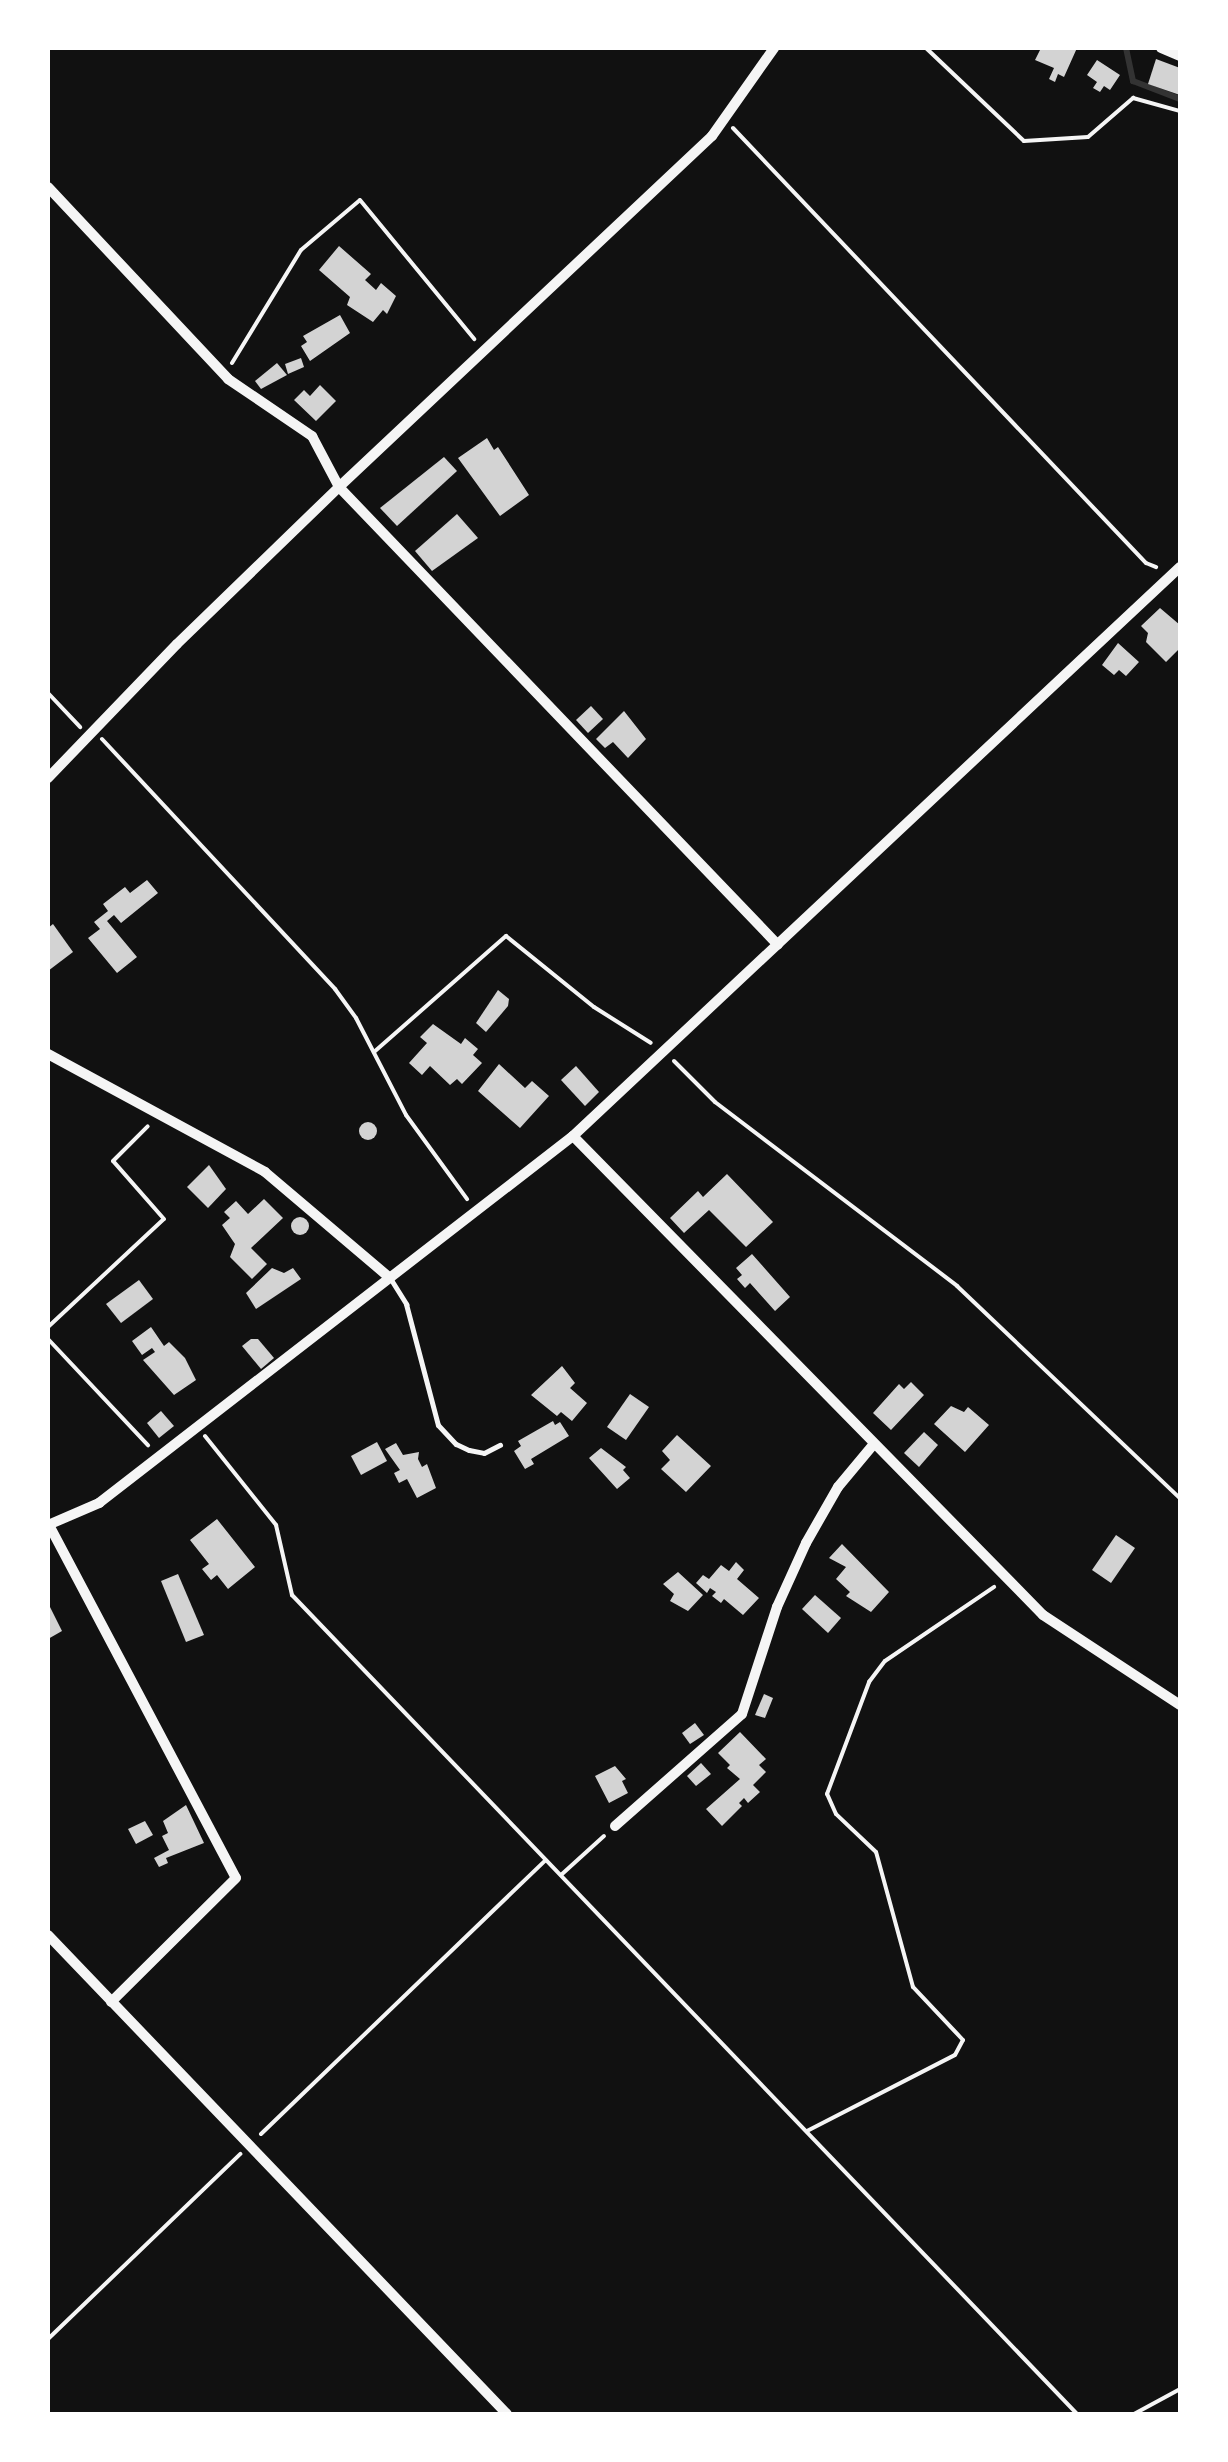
<!DOCTYPE html>
<html>
<head>
<meta charset="utf-8">
<style>
	body { margin:0 }
	#map { position:relative; width:1228px; height:2462px; overflow:hidden; background:#111; font-family:Spectral,serif }
	div>[style] { position:absolute }
	.stream>* { height:6px; margin:-3px; padding:0 3px; transform-origin:3px; border-radius:3px; background:#333 }
	.building>* { inset:0; background:#d3d3d3 }
	.round { border-radius:50% }
	.path>* { height:4px; margin:-2px; padding:0 2px; transform-origin:2px; border-radius:2px; background:#f5f5f5 }
	.service>* { height:5px; margin:-2.5px; padding:0 2.5px; transform-origin:2.5px; border-radius:2.5px; background:#f5f5f5 }
	.minor>* { height:10px; margin:-5px; padding:0 5px; transform-origin:5px; border-radius:5px; background:#f5f5f5 }
	span { translate:-50% -50%; white-space:nowrap; text-align:center; line-height:1.15; -webkit-text-stroke:10px #fff; paint-order:stroke }
	.frame { position:absolute; inset:0; border:50px solid #fff; pointer-events:none }
</style>
</head>
<body>
<div id="map">
	<div class="stream">
		<i style="left:1126px;top:48px;width:34px;rotate:78deg"></i>
		<i style="left:1133px;top:81px;width:50px;rotate:21deg"></i>
	</div>
	<div class="building">
		<i style="clip-path:polygon(1041px 48px,1077px 48px,1064px 77px,1058px 74px,1055px 82px,1049px 79px,1054px 68px,1035px 60px)"></i>
		<i style="clip-path:polygon(1156px 59px,1180px 68px,1180px 95px,1148px 84px)"></i>
		<i style="clip-path:polygon(1097px 60px,1120px 75px,1110px 90px,1104px 86px,1100px 92px,1093px 88px,1097px 82px,1087px 75px)"></i>
		<i style="clip-path:polygon(339px 246px,371px 274px,365px 280px,376px 290px,381px 283px,396px 296px,387px 314px,383px 310px,373px 322px,347px 305px,350px 297px,319px 270px)"></i>
		<i style="clip-path:polygon(340px 315px,350px 333px,310px 361px,301px 346px,307px 342px,303px 336px)"></i>
		<i style="clip-path:polygon(301px 358px,304px 367px,288px 374px,285px 364px)"></i>
		<i style="clip-path:polygon(277px 363px,287px 375px,261px 389px,255px 381px)"></i>
		<i style="clip-path:polygon(320px 385px,336px 401px,316px 421px,294px 400px,304px 390px,310px 396px)"></i>
		<i style="clip-path:polygon(487px 438px,494px 450px,498px 447px,529px 495px,500px 516px,458px 458px)"></i>
		<i style="clip-path:polygon(444px 457px,457px 471px,397px 526px,380px 508px)"></i>
		<i style="clip-path:polygon(457px 514px,478px 538px,432px 571px,415px 551px)"></i>
		<i style="clip-path:polygon(1160px 608px,1180px 625px,1180px 648px,1166px 662px,1146px 642px,1148px 633px,1141px 626px)"></i>
		<i style="clip-path:polygon(1118px 643px,1139px 662px,1126px 676px,1119px 670px,1114px 675px,1102px 665px)"></i>
		<i style="clip-path:polygon(591px 706px,603px 719px,588px 733px,576px 720px)"></i>
		<i style="clip-path:polygon(624px 711px,646px 739px,628px 758px,613px 742px,605px 748px,596px 739px)"></i>
		<i style="clip-path:polygon(147px 880px,158px 893px,121px 923px,114px 915px,107px 921px,137px 957px,117px 973px,88px 938px,100px 929px,94px 922px,108px 911px,103px 904px,125px 887px,130px 893px)"></i>
		<i style="clip-path:polygon(53px 924px,73px 952px,48px 971px,48px 928px)"></i>
		<i style="clip-path:polygon(498px 990px,509px 999px,508px 1006px,486px 1032px,476px 1023px)"></i>
		<i style="clip-path:polygon(433px 1024px,461px 1044px,465px 1038px,478px 1049px,473px 1055px,482px 1063px,462px 1084px,457px 1079px,450px 1085px,430px 1066px,422px 1075px,409px 1063px,427px 1043px,420px 1037px)"></i>
		<i style="clip-path:polygon(499px 1064px,525px 1088px,532px 1081px,549px 1096px,520px 1128px,478px 1091px)"></i>
		<i style="clip-path:polygon(576px 1066px,599px 1092px,585px 1106px,561px 1080px)"></i>
		<i class="round" style="left:359px;top:1122px;width:18px;height:18px"></i>
		<i style="clip-path:polygon(209px 1165px,226px 1189px,208px 1208px,187px 1187px)"></i>
		<i style="clip-path:polygon(727px 1174px,773px 1222px,746px 1247px,709px 1210px,684px 1233px,670px 1218px,698px 1191px,703px 1197px)"></i>
		<i style="clip-path:polygon(264px 1199px,283px 1218px,251px 1248px,267px 1264px,252px 1279px,230px 1257px,235px 1244px,222px 1225px,230px 1218px,224px 1212px,236px 1201px,248px 1214px)"></i>
		<i class="round" style="left:291px;top:1217px;width:18px;height:18px"></i>
		<i style="clip-path:polygon(752px 1254px,790px 1297px,775px 1311px,750px 1283px,745px 1288px,737px 1279px,742px 1275px,736px 1268px)"></i>
		<i style="clip-path:polygon(272px 1268px,284px 1273px,293px 1268px,301px 1279px,256px 1309px,246px 1293px)"></i>
		<i style="clip-path:polygon(139px 1280px,153px 1299px,121px 1323px,106px 1304px)"></i>
		<i style="clip-path:polygon(151px 1327px,164px 1346px,169px 1342px,185px 1358px,196px 1380px,174px 1395px,143px 1360px,155px 1352px,152px 1348px,142px 1355px,132px 1341px)"></i>
		<i style="clip-path:polygon(251px 1339px,258px 1339px,274px 1358px,261px 1369px,242px 1346px)"></i>
		<i style="clip-path:polygon(562px 1366px,575px 1383px,570px 1388px,587px 1403px,572px 1421px,561px 1412px,557px 1416px,531px 1395px)"></i>
		<i style="clip-path:polygon(911px 1382px,924px 1395px,891px 1430px,873px 1413px,899px 1384px,904px 1389px)"></i>
		<i style="clip-path:polygon(630px 1394px,649px 1407px,626px 1440px,607px 1427px)"></i>
		<i style="clip-path:polygon(951px 1406px,964px 1412px,968px 1407px,989px 1425px,965px 1452px,934px 1424px)"></i>
		<i style="clip-path:polygon(161px 1411px,174px 1426px,159px 1438px,147px 1423px)"></i>
		<i style="clip-path:polygon(553px 1421px,555px 1425px,560px 1422px,569px 1436px,531px 1459px,534px 1464px,525px 1469px,514px 1451px,521px 1446px,518px 1441px)"></i>
		<i style="clip-path:polygon(924px 1432px,938px 1445px,919px 1467px,904px 1453px)"></i>
		<i style="clip-path:polygon(677px 1435px,711px 1466px,686px 1492px,661px 1469px,670px 1460px,662px 1451px)"></i>
		<i style="clip-path:polygon(377px 1442px,387px 1461px,361px 1475px,351px 1456px)"></i>
		<i style="clip-path:polygon(396px 1443px,403px 1455px,419px 1452px,418px 1459px,422px 1467px,427px 1464px,436px 1488px,417px 1498px,407px 1479px,399px 1483px,394px 1473px,400px 1470px,385px 1449px)"></i>
		<i style="clip-path:polygon(601px 1448px,626px 1467px,623px 1470px,630px 1478px,617px 1489px,589px 1458px)"></i>
		<i style="clip-path:polygon(217px 1519px,255px 1567px,228px 1589px,217px 1575px,211px 1580px,202px 1569px,209px 1564px,190px 1540px)"></i>
		<i style="clip-path:polygon(1116px 1535px,1135px 1548px,1111px 1583px,1092px 1570px)"></i>
		<i style="clip-path:polygon(842px 1544px,889px 1592px,871px 1612px,846px 1596px,850px 1592px,836px 1579px,846px 1567px,829px 1558px)"></i>
		<i style="clip-path:polygon(736px 1562px,744px 1570px,737px 1579px,759px 1598px,743px 1615px,724px 1599px,721px 1603px,712px 1596px,716px 1592px,710px 1588px,707px 1593px,696px 1583px,703px 1575px,709px 1579px,721px 1565px,729px 1571px)"></i>
		<i style="clip-path:polygon(678px 1572px,703px 1595px,688px 1611px,670px 1601px,674px 1594px,663px 1584px)"></i>
		<i style="clip-path:polygon(178px 1574px,204px 1635px,186px 1642px,161px 1581px)"></i>
		<i style="clip-path:polygon(815px 1595px,841px 1618px,828px 1633px,802px 1609px)"></i>
		<i style="clip-path:polygon(48px 1603px,62px 1631px,48px 1639px)"></i>
		<i style="clip-path:polygon(764px 1694px,773px 1698px,765px 1718px,755px 1715px)"></i>
		<i style="clip-path:polygon(695px 1723px,704px 1735px,690px 1744px,682px 1733px)"></i>
		<i style="clip-path:polygon(740px 1732px,766px 1759px,759px 1765px,766px 1772px,753px 1785px,760px 1792px,748px 1803px,744px 1798px,739px 1803px,742px 1806px,722px 1826px,706px 1809px,740px 1779px,727px 1768px,730px 1765px,718px 1753px)"></i>
		<i style="clip-path:polygon(701px 1763px,711px 1774px,696px 1786px,687px 1776px)"></i>
		<i style="clip-path:polygon(615px 1766px,626px 1779px,622px 1781px,628px 1793px,609px 1803px,595px 1776px)"></i>
		<i style="clip-path:polygon(186px 1805px,204px 1843px,166px 1858px,168px 1863px,159px 1867px,154px 1858px,169px 1850px,162px 1836px,168px 1833px,163px 1821px)"></i>
		<i style="clip-path:polygon(145px 1821px,153px 1835px,136px 1844px,128px 1829px)"></i>
	</div>
	<div class="path">
		<i style="left:926px;top:48px;width:135px;rotate:43.5deg"></i>
		<i style="left:1024px;top:141px;width:64px;rotate:-3.6deg"></i>
		<i style="left:1088px;top:137px;width:60px;rotate:-40.9deg"></i>
		<i style="left:1133px;top:98px;width:49px;rotate:15.5deg"></i>
		<i style="left:733px;top:128px;width:600px;rotate:46.49deg"></i>
		<i style="left:1146px;top:563px;width:11px;rotate:22deg"></i>
		<i style="left:232px;top:363px;width:132px;rotate:-58.6deg"></i>
		<i style="left:301px;top:250px;width:77px;rotate:-40.3deg"></i>
		<i style="left:360px;top:200px;width:180px;rotate:50.6deg"></i>
		<i style="left:48px;top:693px;width:47px;rotate:46.7deg"></i>
		<i style="left:102px;top:739px;width:342px;rotate:47deg"></i>
		<i style="left:335px;top:989px;width:36px;rotate:54deg"></i>
		<i style="left:356px;top:1018px;width:109px;rotate:62.7deg"></i>
		<i style="left:406px;top:1115px;width:104px;rotate:54deg"></i>
		<i style="left:374px;top:1052px;width:176px;rotate:-41.3deg"></i>
		<i style="left:506px;top:936px;width:113px;rotate:38.9deg"></i>
		<i style="left:594px;top:1007px;width:67px;rotate:32.3deg"></i>
		<i style="left:674px;top:1061px;width:58px;rotate:45deg"></i>
		<i style="left:715px;top:1102px;width:304px;rotate:37.2deg"></i>
		<i style="left:957px;top:1286px;width:308px;rotate:43.6deg"></i>
		<i style="left:48px;top:1327px;width:158px;rotate:-43deg"></i>
		<i style="left:164px;top:1219px;width:77px;rotate:-131.3deg"></i>
		<i style="left:113px;top:1161px;width:49px;rotate:-45deg"></i>
		<i style="left:48px;top:1339px;width:146px;rotate:46.7deg"></i>
		<i style="left:205px;top:1436px;width:114px;rotate:51.4deg"></i>
		<i style="left:276px;top:1525px;width:72px;rotate:77.1deg"></i>
		<i style="left:292px;top:1595px;width:1134px;rotate:46.21deg"></i>
		<i style="left:561px;top:1875px;width:58px;rotate:-42.2deg"></i>
		<i style="left:807px;top:2131px;width:166px;rotate:-27.2deg"></i>
		<i style="left:955px;top:2055px;width:17px;rotate:-62deg"></i>
		<i style="left:963px;top:2040px;width:73px;rotate:-133.3deg"></i>
		<i style="left:913px;top:1987px;width:140px;rotate:-105.3deg"></i>
		<i style="left:876px;top:1852px;width:55px;rotate:-136.5deg"></i>
		<i style="left:836px;top:1814px;width:22px;rotate:-114deg"></i>
		<i style="left:827px;top:1794px;width:120px;rotate:-69.4deg"></i>
		<i style="left:869px;top:1682px;width:26px;rotate:-53deg"></i>
		<i style="left:885px;top:1661px;width:132px;rotate:-34.2deg"></i>
		<i style="left:261px;top:2134px;width:395px;rotate:-43.9deg"></i>
		<i style="left:48px;top:2339px;width:267px;rotate:-43.9deg"></i>
		<i style="left:1134px;top:2414px;width:52px;rotate:-28.5deg"></i>
	</div>
	<div class="service">
		<i style="left:390px;top:1278px;width:31px;rotate:58deg"></i>
		<i style="left:406px;top:1304px;width:125px;rotate:75.2deg"></i>
		<i style="left:438px;top:1425px;width:26px;rotate:47deg"></i>
		<i style="left:456px;top:1444px;width:14px;rotate:25deg"></i>
		<i style="left:469px;top:1450px;width:15px;rotate:11deg"></i>
		<i style="left:484px;top:1453px;width:18px;rotate:-27deg"></i>
	</div>
	<div class="minor">
		<i style="left:1161px;top:48px;width:21px;rotate:23deg"></i>
		<i style="left:48px;top:187px;width:263px;rotate:46.8deg"></i>
		<i style="left:228px;top:379px;width:102px;rotate:34.2deg"></i>
		<i style="left:312px;top:436px;width:58px;rotate:62.1deg"></i>
		<i style="left:339px;top:487px;width:634px;rotate:46.21deg"></i>
		<i style="left:48px;top:778px;width:186px;rotate:-46.1deg"></i>
		<i style="left:177px;top:644px;width:226px;rotate:-44.1deg"></i>
		<i style="left:339px;top:487px;width:512px;rotate:-43.26deg"></i>
		<i style="left:712px;top:136px;width:108px;rotate:-54.8deg"></i>
		<i style="left:48px;top:1054px;width:247px;rotate:28.5deg"></i>
		<i style="left:265px;top:1172px;width:164px;rotate:40.3deg"></i>
		<i style="left:573px;top:1136px;width:671px;rotate:45.54deg"></i>
		<i style="left:1043px;top:1615px;width:164px;rotate:33.3deg"></i>
		<i style="left:48px;top:1525px;width:56px;rotate:-23.3deg"></i>
		<i style="left:99px;top:1503px;width:599px;rotate:-37.75deg"></i>
		<i style="left:573px;top:1136px;width:832px;rotate:-43.15deg"></i>
		<i style="left:49px;top:1525px;width:399px;rotate:62.1deg"></i>
		<i style="left:236px;top:1878px;width:176px;rotate:135.2deg"></i>
		<i style="left:615px;top:1826px;width:169px;rotate:-41.4deg"></i>
		<i style="left:742px;top:1714px;width:113px;rotate:-71.9deg"></i>
		<i style="left:777px;top:1607px;width:70px;rotate:-65.6deg"></i>
		<i style="left:806px;top:1543px;width:64px;rotate:-60.3deg"></i>
		<i style="left:838px;top:1487px;width:55px;rotate:-50.2deg"></i>
		<i style="left:48px;top:1935px;width:663px;rotate:46.22deg"></i>
	</div>
	<div class="frame"></div>
</div>
</body>
</html>
